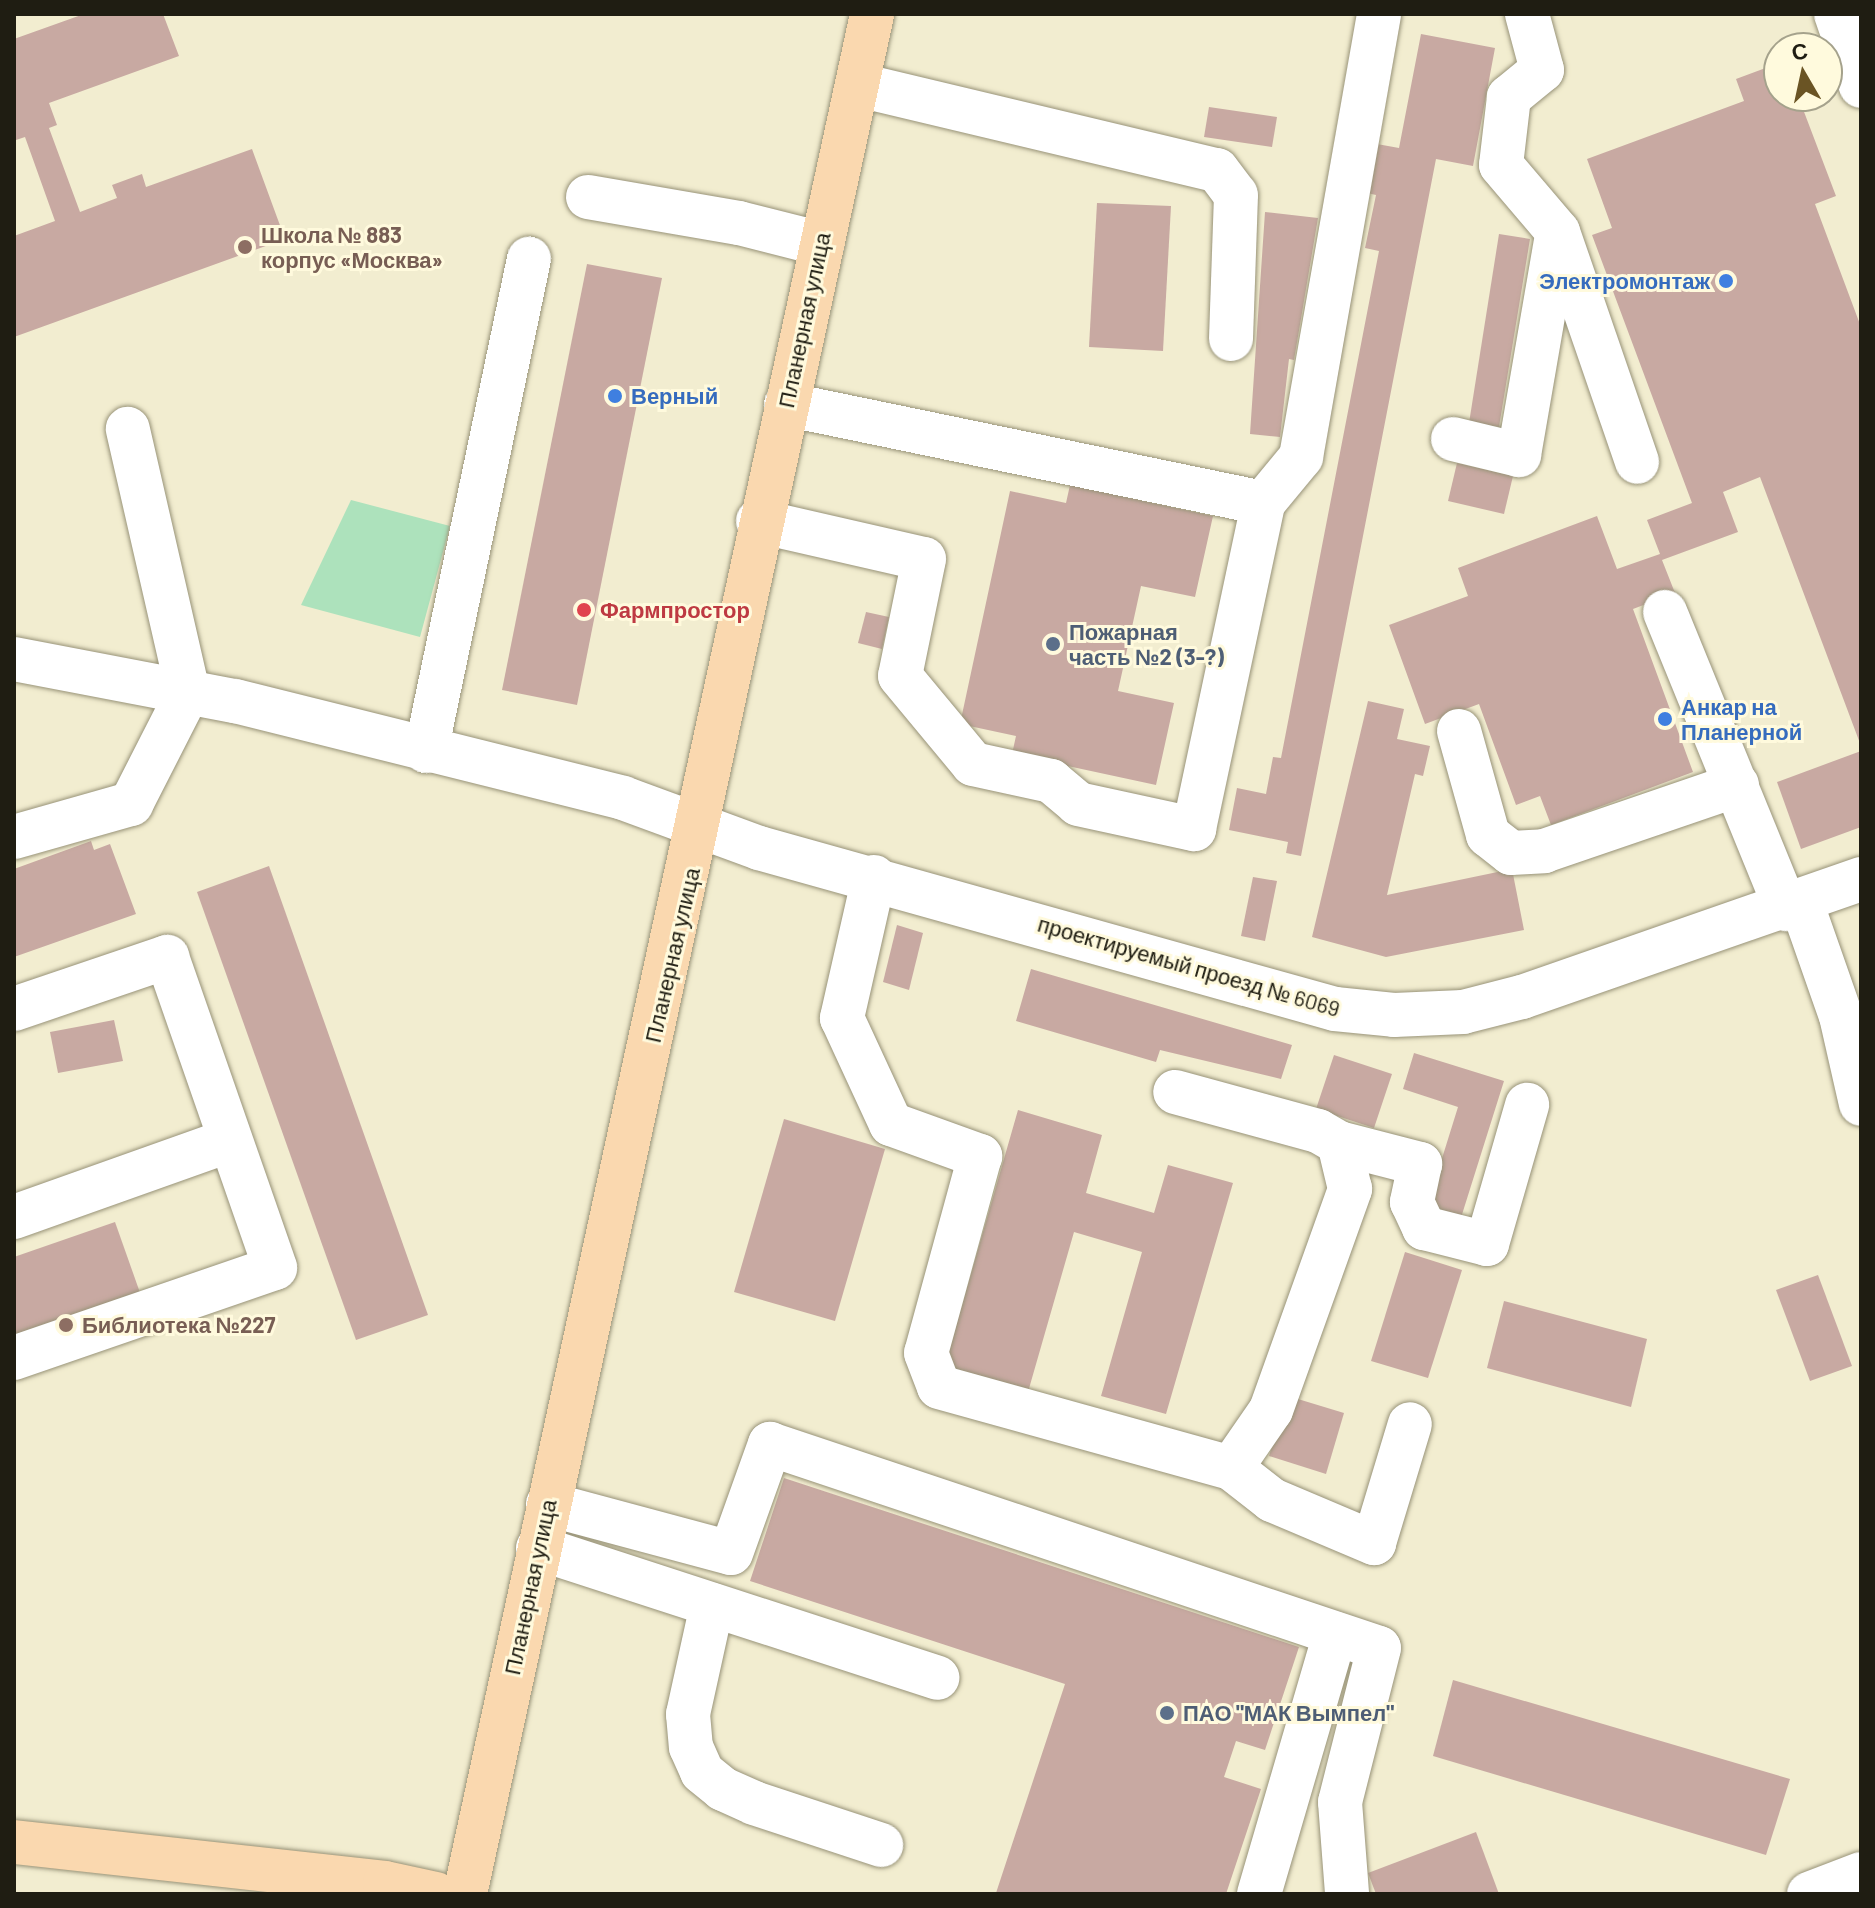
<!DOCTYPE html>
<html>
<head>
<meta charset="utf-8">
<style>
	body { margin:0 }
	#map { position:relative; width:1875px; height:1908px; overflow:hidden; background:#f2edd0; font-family:Barlow,sans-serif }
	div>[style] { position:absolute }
	.green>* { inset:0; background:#ade2bc }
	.building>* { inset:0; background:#c8a9a2 }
	.roads { filter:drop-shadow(0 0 2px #989378) drop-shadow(0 0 2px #989378) }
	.minor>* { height:44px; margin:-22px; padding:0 22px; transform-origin:22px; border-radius:22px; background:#fff }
	.major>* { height:44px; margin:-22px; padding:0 22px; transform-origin:22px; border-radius:22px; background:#fad8af }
	.dots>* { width:22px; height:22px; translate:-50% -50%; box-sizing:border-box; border:4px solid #fffadd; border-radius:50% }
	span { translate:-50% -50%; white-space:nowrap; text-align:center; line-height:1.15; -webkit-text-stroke:6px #fffadd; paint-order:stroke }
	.education-label { font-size:22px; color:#785e54; font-weight:700 }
	.left { translate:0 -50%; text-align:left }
	.shop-label { font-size:22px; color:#366cbe; font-weight:700 }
	.right { translate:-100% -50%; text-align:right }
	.street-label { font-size:22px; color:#1f1d12 }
	.health-label { font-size:22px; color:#be3a42; font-weight:700 }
	.service-label { font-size:22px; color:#4e5e75; font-weight:700 }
	.frame { position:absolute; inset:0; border:16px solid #1f1d12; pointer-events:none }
	.north { position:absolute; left:1763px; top:32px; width:80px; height:80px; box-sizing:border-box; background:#fffadd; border:2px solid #a5a28c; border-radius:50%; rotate:351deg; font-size:22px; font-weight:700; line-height:32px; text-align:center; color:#1f1d12 }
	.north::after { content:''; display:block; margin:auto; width:28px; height:36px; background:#6a5424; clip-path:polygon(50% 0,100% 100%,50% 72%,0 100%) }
</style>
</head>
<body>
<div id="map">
	<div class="green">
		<i style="clip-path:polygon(351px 500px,450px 526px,420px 637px,301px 605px)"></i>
	</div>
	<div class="building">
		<i style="clip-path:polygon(84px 14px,163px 14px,179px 56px,49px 103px,57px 125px,49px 128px,80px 212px,117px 198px,112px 185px,142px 174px,146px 187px,252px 149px,285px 239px,14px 337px,14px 236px,55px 221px,25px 137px,16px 140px,14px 135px,14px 39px)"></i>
		<i style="clip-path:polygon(1421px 34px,1495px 48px,1473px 166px,1436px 159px,1301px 856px,1286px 853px,1288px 842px,1229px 830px,1237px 788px,1266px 794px,1273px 757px,1281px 758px,1379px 251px,1365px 248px,1376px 195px,1367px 193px,1377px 144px,1399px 148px)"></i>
		<i style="clip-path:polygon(1779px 63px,1779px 96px,1798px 96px,1836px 196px,1815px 204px,1861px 327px,1861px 746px,1760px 477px,1723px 492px,1738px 532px,1662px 560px,1675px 593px,1633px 609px,1693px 772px,1551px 825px,1540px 796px,1516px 805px,1479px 704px,1425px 724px,1389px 625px,1468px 596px,1458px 568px,1597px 516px,1617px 569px,1660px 554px,1647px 520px,1692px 503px,1592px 235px,1612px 228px,1587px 159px,1744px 101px,1736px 79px)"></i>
		<i style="clip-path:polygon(1209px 107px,1277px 117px,1272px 147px,1204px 137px)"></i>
		<i style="clip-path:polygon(1097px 203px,1171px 206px,1163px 351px,1089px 347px)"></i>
		<i style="clip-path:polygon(1265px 212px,1318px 218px,1294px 360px,1289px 359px,1280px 437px,1250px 434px)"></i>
		<i style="clip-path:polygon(1499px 234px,1530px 239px,1499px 427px,1469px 423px)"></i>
		<i style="clip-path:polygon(587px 264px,662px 278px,577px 705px,502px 690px)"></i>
		<i style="clip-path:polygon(1457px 463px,1513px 476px,1504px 514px,1448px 501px)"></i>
		<i style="clip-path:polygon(1070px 485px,1213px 516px,1195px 597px,1141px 586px,1118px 691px,1174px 703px,1156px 785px,1012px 754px,1016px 736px,960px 724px,1010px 491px,1066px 503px)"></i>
		<i style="clip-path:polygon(866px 612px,889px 617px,882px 649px,858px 643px)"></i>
		<i style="clip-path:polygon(1368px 701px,1404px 709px,1397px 739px,1430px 746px,1423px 776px,1415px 774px,1387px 895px,1512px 869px,1524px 930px,1386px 957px,1312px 937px)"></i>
		<i style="clip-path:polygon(1861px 751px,1861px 827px,1801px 849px,1777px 782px)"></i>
		<i style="clip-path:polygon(91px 841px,94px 850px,110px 844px,136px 914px,14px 957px,14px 869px)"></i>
		<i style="clip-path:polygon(269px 866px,428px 1315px,356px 1340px,197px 892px)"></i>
		<i style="clip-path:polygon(1253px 877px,1277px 881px,1265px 941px,1241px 936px)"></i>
		<i style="clip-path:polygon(897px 925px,923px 933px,909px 990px,883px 982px)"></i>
		<i style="clip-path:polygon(1031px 969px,1292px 1045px,1281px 1079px,1160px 1050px,1156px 1062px,1016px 1021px)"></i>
		<i style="clip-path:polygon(114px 1020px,123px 1061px,58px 1073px,50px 1032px)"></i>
		<i style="clip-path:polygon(1414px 1053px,1504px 1081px,1459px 1224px,1425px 1213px,1458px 1107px,1403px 1089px)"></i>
		<i style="clip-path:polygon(1334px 1055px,1392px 1074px,1374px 1128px,1316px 1109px)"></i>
		<i style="clip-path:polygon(1018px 1110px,1102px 1135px,1086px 1193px,1154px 1213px,1168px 1165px,1233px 1183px,1166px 1414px,1101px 1396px,1142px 1252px,1074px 1232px,1028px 1392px,944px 1368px)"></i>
		<i style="clip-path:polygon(784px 1119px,885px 1149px,835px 1321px,734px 1292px)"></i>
		<i style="clip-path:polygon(115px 1222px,144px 1304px,14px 1349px,14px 1257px)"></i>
		<i style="clip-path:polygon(1405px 1252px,1462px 1270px,1428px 1378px,1371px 1361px)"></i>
		<i style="clip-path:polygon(1818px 1275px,1852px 1366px,1810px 1381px,1776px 1290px)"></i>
		<i style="clip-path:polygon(1504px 1301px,1647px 1339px,1631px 1407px,1487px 1368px)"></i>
		<i style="clip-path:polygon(1288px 1396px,1344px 1413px,1326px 1474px,1269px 1456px)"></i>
		<i style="clip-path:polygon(784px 1478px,1299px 1647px,1265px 1750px,1236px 1741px,1224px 1777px,1261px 1789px,1226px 1894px,996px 1893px,1065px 1684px,750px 1581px)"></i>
		<i style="clip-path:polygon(1453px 1680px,1790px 1779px,1766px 1855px,1433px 1756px)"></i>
		<i style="clip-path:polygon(1476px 1832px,1499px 1894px,1376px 1894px,1368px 1873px)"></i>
	</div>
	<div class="roads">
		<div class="minor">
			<i style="left:1527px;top:14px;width:58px;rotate:75deg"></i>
			<i style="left:1542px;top:70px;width:43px;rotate:140.7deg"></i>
			<i style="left:1509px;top:97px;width:68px;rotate:96.7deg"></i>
			<i style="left:1501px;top:165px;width:88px;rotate:49.6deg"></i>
			<i style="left:1558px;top:232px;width:243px;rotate:71deg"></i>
			<i style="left:1836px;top:14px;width:76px;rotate:70.9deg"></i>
			<i style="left:859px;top:85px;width:368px;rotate:13.4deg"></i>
			<i style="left:1217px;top:170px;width:31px;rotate:53deg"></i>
			<i style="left:1236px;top:195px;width:144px;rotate:92deg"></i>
			<i style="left:588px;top:197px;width:153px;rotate:9.8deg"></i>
			<i style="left:739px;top:223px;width:86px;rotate:14.2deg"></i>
			<i style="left:1453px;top:439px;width:68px;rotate:13.6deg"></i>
			<i style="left:1519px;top:455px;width:222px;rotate:-80.2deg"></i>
			<i style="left:1263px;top:503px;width:60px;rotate:-50.4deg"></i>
			<i style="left:1301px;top:457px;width:450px;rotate:-80deg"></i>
			<i style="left:758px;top:521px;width:170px;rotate:12.9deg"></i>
			<i style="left:924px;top:559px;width:119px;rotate:101.6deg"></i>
			<i style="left:900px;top:676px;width:114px;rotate:50.3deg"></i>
			<i style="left:973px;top:764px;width:80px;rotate:12.3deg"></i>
			<i style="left:1051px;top:781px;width:35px;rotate:40deg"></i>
			<i style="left:1078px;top:804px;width:119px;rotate:12.2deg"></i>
			<i style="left:1194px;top:829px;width:333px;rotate:-78deg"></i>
			<i style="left:1263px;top:503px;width:487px;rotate:-168.3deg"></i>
			<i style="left:1665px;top:612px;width:321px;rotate:67.8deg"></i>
			<i style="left:14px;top:659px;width:225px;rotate:10.8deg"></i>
			<i style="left:235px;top:701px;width:400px;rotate:14deg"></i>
			<i style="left:623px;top:798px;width:145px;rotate:20.2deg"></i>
			<i style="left:759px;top:848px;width:598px;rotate:15.62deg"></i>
			<i style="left:1335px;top:1009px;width:59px;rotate:5.8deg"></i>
			<i style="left:1394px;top:1015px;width:69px;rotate:-2.5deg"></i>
			<i style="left:1463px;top:1012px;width:61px;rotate:-14.3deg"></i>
			<i style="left:1522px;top:997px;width:359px;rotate:-19.2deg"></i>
			<i style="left:1459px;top:731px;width:108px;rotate:74.4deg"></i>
			<i style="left:1488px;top:835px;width:29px;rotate:38deg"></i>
			<i style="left:1511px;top:853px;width:33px;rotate:-3deg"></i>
			<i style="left:1544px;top:851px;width:204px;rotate:-18.9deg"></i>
			<i style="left:426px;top:751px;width:503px;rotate:-78.18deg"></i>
			<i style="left:14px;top:837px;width:122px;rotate:-15.8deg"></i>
			<i style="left:131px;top:804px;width:126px;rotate:-63deg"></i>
			<i style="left:188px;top:692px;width:270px;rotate:-102.9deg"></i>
			<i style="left:874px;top:877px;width:145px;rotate:102.8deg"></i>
			<i style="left:842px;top:1018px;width:117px;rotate:65.2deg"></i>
			<i style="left:891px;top:1124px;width:95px;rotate:19.8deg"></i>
			<i style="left:980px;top:1156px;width:204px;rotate:105.3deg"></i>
			<i style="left:926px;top:1353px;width:36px;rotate:69deg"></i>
			<i style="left:939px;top:1387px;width:303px;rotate:15.5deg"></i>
			<i style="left:1231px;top:1468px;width:70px;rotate:-55.4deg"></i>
			<i style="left:1271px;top:1410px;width:235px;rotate:-70.3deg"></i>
			<i style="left:1350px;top:1189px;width:47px;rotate:-103.4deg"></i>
			<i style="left:1339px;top:1143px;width:24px;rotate:-150deg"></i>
			<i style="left:1318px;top:1131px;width:148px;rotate:-164.7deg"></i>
			<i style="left:1801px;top:902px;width:121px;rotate:70.7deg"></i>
			<i style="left:1841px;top:1016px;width:90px;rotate:77.2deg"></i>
			<i style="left:14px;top:1009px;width:162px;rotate:-18.8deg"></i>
			<i style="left:167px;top:957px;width:329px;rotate:70.8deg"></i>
			<i style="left:275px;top:1268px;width:276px;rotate:161deg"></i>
			<i style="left:1339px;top:1143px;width:84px;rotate:14.5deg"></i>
			<i style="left:1420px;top:1164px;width:39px;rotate:102deg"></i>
			<i style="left:1412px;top:1202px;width:29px;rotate:65deg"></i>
			<i style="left:1424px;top:1228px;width:65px;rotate:14.3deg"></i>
			<i style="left:1487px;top:1244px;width:145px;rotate:-73.9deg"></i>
			<i style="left:14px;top:1217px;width:229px;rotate:-19.6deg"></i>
			<i style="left:1231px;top:1468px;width:52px;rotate:38deg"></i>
			<i style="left:1272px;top:1500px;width:111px;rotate:22.9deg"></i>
			<i style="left:1374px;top:1543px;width:124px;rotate:-73.2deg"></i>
			<i style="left:548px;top:1504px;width:189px;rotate:15deg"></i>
			<i style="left:731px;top:1553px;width:116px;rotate:-70.3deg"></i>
			<i style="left:770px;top:1444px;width:642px;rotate:18.52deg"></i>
			<i style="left:1379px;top:1648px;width:159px;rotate:104.2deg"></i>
			<i style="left:1340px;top:1802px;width:92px;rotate:85.6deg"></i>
			<i style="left:538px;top:1548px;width:420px;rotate:18deg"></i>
			<i style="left:712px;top:1605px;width:112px;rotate:102.4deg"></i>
			<i style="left:688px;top:1714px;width:33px;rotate:85deg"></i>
			<i style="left:691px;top:1747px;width:27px;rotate:66deg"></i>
			<i style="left:702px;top:1772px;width:27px;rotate:39deg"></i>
			<i style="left:723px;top:1789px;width:34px;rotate:24deg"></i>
			<i style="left:754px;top:1803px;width:134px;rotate:18.3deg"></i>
			<i style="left:1259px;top:1894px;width:271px;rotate:-73.7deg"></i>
			<i style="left:1809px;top:1894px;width:56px;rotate:-21deg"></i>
		</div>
		<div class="major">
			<i style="left:14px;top:1842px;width:373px;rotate:6.3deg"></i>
			<i style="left:385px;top:1883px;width:52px;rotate:12.2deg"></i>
			<i style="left:465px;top:1894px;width:1924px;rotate:-77.78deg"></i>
		</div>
	</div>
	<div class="dots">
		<i style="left:245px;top:247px;background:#8d6e63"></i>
		<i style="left:1726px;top:281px;background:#3f7fe0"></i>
		<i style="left:615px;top:396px;background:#3f7fe0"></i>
		<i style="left:584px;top:610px;background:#e0444e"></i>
		<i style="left:1053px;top:644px;background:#5c6f8a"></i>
		<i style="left:1665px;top:719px;background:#3f7fe0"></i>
		<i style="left:66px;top:1325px;background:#8d6e63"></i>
		<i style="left:1167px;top:1713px;background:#5c6f8a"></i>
	</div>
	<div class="education-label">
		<span class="left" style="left:261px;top:247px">Школа № 883<br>корпус «Москва»</span>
		<span class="left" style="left:82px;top:1325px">Библиотека №227</span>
	</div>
	<div class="shop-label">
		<span class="right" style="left:1710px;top:281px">Электромонтаж</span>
		<span class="left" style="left:631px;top:396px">Верный</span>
		<span class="left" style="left:1681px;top:719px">Анкар на<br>Планерной</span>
	</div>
	<div class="street-label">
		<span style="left:804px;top:320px;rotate:-78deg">Планерная улица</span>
		<span style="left:672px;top:955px;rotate:-77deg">Планерная улица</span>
		<span style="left:1189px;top:966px;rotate:16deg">проектируемый проезд № 6069</span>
		<span style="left:530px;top:1587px;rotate:-78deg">Планерная улица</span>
	</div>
	<div class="health-label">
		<span class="left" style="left:600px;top:610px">Фармпростор</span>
	</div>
	<div class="service-label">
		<span class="left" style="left:1069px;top:644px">Пожарная<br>часть №2 (3-?)</span>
		<span class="left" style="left:1183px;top:1713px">ПАО "МАК Вымпел"</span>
	</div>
	<div class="frame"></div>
	<div class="north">С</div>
</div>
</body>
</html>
